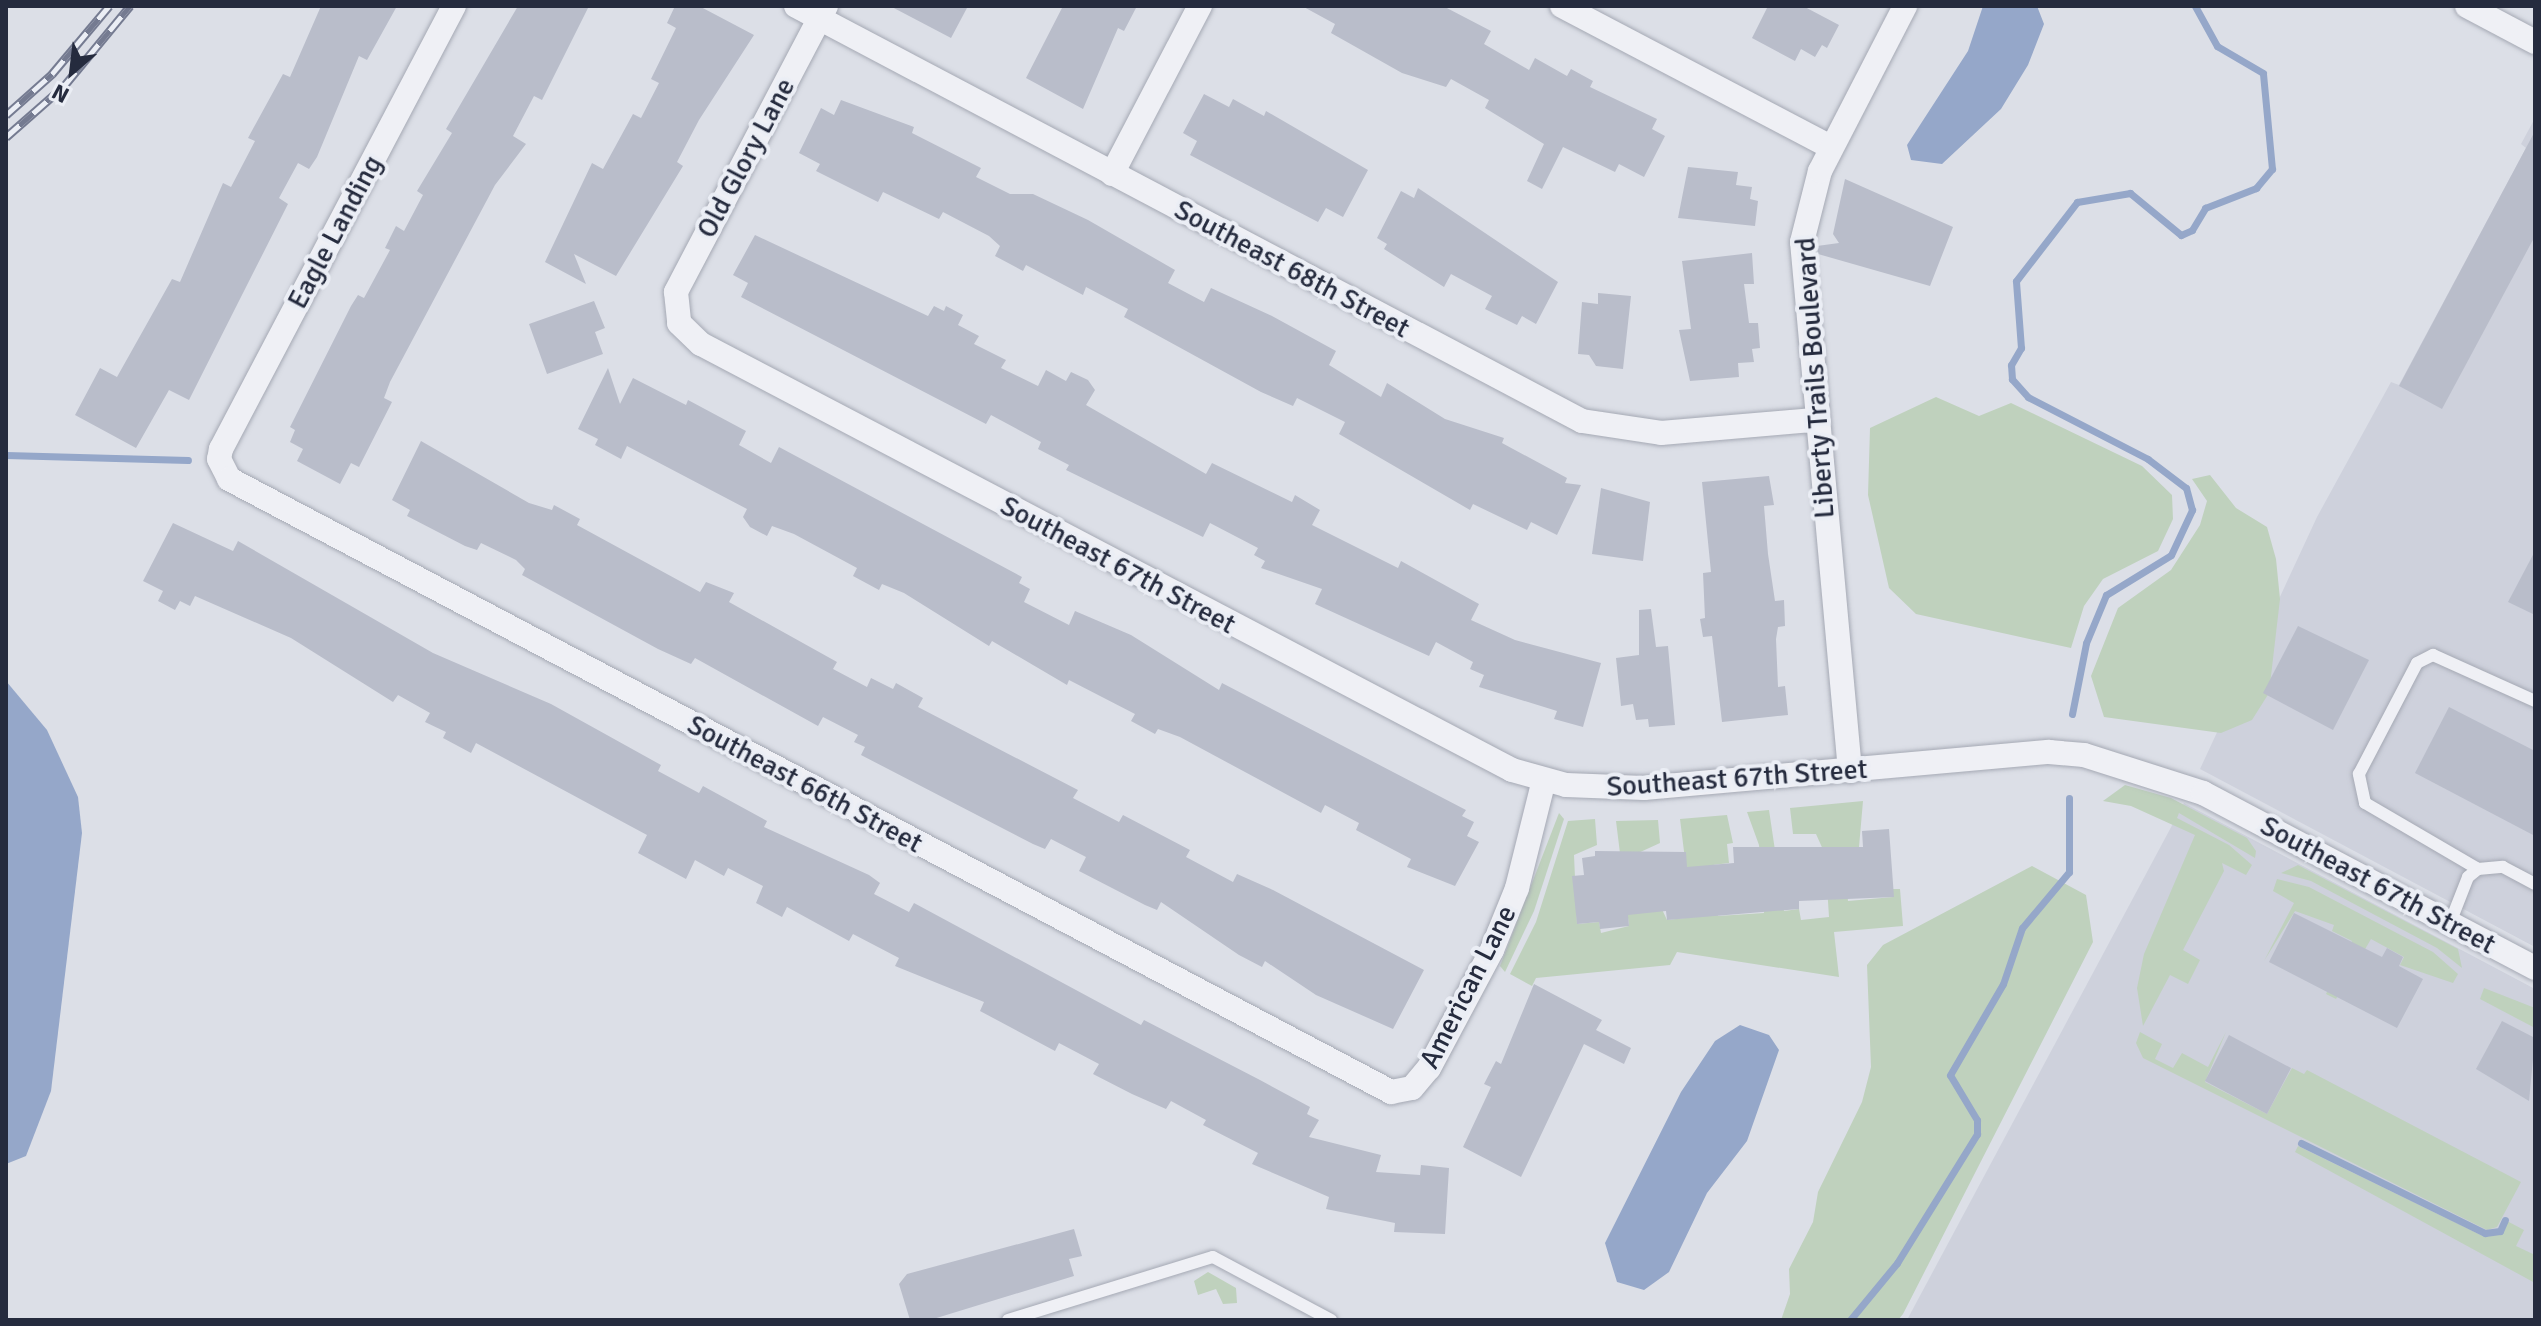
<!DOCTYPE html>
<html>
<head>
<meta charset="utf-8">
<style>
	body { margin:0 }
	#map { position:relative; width:2541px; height:1326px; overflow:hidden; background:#dcdfe7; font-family:Signika,sans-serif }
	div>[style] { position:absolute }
	.built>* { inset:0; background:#ced1dc }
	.green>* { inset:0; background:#bfd1bd }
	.water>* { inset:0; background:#95a7c9 }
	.stream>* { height:7px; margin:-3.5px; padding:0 3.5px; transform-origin:3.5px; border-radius:3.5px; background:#95a7c9 }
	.building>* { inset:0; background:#b9bdca }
	.roads { filter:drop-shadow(0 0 2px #a5a9b4) drop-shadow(0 0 2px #a5a9b4) }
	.service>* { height:12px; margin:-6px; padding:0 6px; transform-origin:6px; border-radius:6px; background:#eff0f5 }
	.minor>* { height:24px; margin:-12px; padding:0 12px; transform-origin:12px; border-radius:12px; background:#eff0f5 }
	.rail>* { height:9px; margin-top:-4.5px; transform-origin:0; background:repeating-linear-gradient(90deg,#ebeef5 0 18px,#757b91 0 36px); box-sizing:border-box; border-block:2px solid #757b91 }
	span { translate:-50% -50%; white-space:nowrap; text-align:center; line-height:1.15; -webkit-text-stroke:8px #ebeef5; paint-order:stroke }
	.street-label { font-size:28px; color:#252b3e }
	.frame { position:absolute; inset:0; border:8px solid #252b3e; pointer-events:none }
	.north { position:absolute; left:32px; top:32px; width:80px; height:80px; -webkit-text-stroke:6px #ebeef5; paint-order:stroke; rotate:208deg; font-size:22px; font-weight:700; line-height:32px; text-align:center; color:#252b3e }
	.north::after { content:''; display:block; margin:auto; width:28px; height:36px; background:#252b3e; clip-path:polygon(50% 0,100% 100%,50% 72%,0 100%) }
</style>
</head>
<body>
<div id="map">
	<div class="built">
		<i style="clip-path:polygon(2535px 118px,2535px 947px,2200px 769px,2317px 517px,2391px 382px,2399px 385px,2526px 148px,2521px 144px)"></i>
		<i style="clip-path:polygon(2184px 803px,2535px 989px,2535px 1320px,1907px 1320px)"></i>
	</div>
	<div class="green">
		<i style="clip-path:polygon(1936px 397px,1979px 416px,2011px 403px,2142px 466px,2172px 495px,2173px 519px,2158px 551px,2103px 579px,2084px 606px,2071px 648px,1916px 614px,1889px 588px,1868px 495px,1870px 428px)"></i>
		<i style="clip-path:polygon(2210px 475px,2236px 508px,2267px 527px,2276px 559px,2280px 599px,2269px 693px,2252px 720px,2221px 733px,2104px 717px,2091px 676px,2118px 608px,2171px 570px,2200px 525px,2207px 501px,2192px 479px)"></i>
		<i style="clip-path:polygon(2125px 785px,2171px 798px,2247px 838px,2256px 851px,2255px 858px,2179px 813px,2177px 818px,2229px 845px,2252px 865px,2246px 875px,2222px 863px,2224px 871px,2183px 950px,2200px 960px,2188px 984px,2170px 975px,2143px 1026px,2137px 988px,2144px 954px,2195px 835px,2131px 806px,2103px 801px)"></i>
		<i style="clip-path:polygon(1863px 801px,1859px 847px,1843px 849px,1848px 901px,1893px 897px,1893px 889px,1900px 889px,1903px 926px,1834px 932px,1839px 977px,1677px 952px,1670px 965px,1536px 978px,1532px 986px,1510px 974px,1536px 922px,1568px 821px,1595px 819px,1597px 845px,1574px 855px,1577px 924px,1599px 922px,1601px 933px,1629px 926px,1616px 821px,1658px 820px,1660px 843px,1636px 854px,1667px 920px,1685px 918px,1691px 908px,1680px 819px,1727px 815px,1733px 843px,1727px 844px,1729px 863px,1713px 865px,1718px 916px,1764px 913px,1759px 845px,1747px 812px,1769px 810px,1784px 911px,1799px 909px,1801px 920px,1829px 917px,1825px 854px,1816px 834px,1793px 834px,1790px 808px)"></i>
		<i style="clip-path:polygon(1559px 813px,1564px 819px,1534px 911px,1505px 972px,1500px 966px)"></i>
		<i style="clip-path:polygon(2298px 865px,2458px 949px,2462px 968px,2437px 948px,2311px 881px,2281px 873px)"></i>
		<i style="clip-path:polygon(2032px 866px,2086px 895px,2093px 942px,1903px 1314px,1898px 1320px,1781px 1320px,1790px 1294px,1789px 1269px,1813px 1222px,1818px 1192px,1862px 1102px,1871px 1067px,1867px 965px,1883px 945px)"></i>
		<i style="clip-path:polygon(2277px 879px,2309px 887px,2433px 952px,2458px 974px,2453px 983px,2400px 965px,2404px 957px,2371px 939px,2336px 999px,2326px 994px,2352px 941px,2332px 931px,2334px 925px,2295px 911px,2264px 961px,2294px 903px,2273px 891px)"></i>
		<i style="clip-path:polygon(2484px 988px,2535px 1008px,2535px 1028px,2480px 999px)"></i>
		<i style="clip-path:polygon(2140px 1032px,2162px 1044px,2155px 1059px,2173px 1068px,2182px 1053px,2208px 1067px,2226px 1032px,2205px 1082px,2267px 1114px,2292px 1068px,2304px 1074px,2307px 1070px,2521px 1182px,2497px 1227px,2487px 1230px,2143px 1058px,2136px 1043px)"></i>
		<i style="clip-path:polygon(2298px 1146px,2485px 1237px,2501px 1233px,2507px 1221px,2524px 1230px,2516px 1246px,2535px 1255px,2535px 1283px,2295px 1152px)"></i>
		<i style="clip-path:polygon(1208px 1272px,1236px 1288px,1237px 1303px,1223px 1304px,1216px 1289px,1198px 1295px,1194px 1281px)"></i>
	</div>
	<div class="water">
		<i style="clip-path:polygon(1983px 6px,2037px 6px,2044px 24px,2028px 65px,2001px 109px,1942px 164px,1911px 160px,1907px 145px,1968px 51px)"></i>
		<i style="clip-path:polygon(6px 681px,47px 730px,78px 797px,82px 833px,51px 1091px,26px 1156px,6px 1164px)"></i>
		<i style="clip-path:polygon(1740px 1025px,1769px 1035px,1779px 1050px,1747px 1141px,1707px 1193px,1669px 1272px,1644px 1290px,1617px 1282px,1605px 1243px,1681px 1092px,1715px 1041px)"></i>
	</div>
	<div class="stream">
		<i style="left:6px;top:455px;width:182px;rotate:1.6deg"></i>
		<i style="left:2072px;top:714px;width:72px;rotate:-78.8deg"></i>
		<i style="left:2086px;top:643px;width:52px;rotate:-67.4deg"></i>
		<i style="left:2106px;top:595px;width:76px;rotate:-31.6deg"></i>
		<i style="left:2171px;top:555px;width:50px;rotate:-65deg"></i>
		<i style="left:2192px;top:510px;width:23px;rotate:-105deg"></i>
		<i style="left:2186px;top:488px;width:48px;rotate:-142.7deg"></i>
		<i style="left:2148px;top:459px;width:135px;rotate:-152.7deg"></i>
		<i style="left:2028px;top:397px;width:24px;rotate:-132deg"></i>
		<i style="left:2012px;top:379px;width:14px;rotate:-94deg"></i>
		<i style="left:2011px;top:365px;width:20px;rotate:-60deg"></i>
		<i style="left:2021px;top:348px;width:67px;rotate:-94.3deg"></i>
		<i style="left:2016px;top:281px;width:100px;rotate:-52.3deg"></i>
		<i style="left:2077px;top:202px;width:54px;rotate:-9.6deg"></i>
		<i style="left:2130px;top:193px;width:66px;rotate:39.5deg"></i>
		<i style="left:2181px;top:235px;width:12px;rotate:-24deg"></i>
		<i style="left:2192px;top:230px;width:26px;rotate:-59deg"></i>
		<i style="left:2205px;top:208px;width:55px;rotate:-21.4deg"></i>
		<i style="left:2256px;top:188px;width:25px;rotate:-50deg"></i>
		<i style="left:2272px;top:169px;width:96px;rotate:-95.4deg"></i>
		<i style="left:2263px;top:73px;width:53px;rotate:-149.6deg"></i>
		<i style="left:2217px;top:46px;width:46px;rotate:-118.8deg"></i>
		<i style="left:2301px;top:1143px;width:205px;rotate:26.1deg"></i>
		<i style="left:2485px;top:1233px;width:15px;rotate:-8deg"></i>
		<i style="left:2500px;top:1231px;width:12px;rotate:-66deg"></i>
		<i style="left:1850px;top:1320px;width:74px;rotate:-50.5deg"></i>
		<i style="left:1897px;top:1263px;width:152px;rotate:-58.2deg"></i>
		<i style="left:1977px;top:1134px;width:14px;rotate:-90deg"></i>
		<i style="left:1977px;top:1120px;width:52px;rotate:-121deg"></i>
		<i style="left:1950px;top:1075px;width:105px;rotate:-59.8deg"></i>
		<i style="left:2003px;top:984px;width:59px;rotate:-71.3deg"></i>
		<i style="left:2022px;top:928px;width:73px;rotate:-50deg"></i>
		<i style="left:2069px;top:872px;width:74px;rotate:-90deg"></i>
	</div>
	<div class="building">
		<i style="clip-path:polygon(321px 6px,397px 6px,367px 60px,359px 56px,317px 157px,309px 169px,298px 163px,279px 198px,288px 204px,189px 400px,169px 390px,136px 448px,75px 415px,100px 368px,117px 377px,172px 279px,180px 282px,223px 183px,231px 187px,255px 141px,248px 138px,283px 74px,290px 77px)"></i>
		<i style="clip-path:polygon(518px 6px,589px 6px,542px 100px,534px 96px,513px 136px,526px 144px,495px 185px,390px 382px,384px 398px,392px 402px,359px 467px,351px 463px,340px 484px,297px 461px,303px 449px,290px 442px,295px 430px,290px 427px,351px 306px,358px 295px,364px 298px,390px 250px,385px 248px,396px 226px,404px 231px,423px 195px,417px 191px,452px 133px,446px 129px)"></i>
		<i style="clip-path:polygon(675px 6px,699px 6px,754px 35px,699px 120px,677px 162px,683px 166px,616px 276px,574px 254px,586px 284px,545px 262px,592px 163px,603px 169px,633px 114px,641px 118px,659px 83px,651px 79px,676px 28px,667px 23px)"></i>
		<i style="clip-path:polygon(890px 6px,968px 6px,951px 38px)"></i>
		<i style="clip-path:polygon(1063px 6px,1137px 6px,1124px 31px,1118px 28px,1083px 109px,1026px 78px)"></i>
		<i style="clip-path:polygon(1302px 6px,1443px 6px,1491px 31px,1484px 44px,1529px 70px,1535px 58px,1567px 76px,1571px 69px,1593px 81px,1590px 87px,1657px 119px,1652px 129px,1665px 136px,1644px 177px,1619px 164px,1615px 172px,1563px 147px,1542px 189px,1527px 181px,1544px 144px,1485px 108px,1489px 100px,1451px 79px,1446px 87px,1402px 73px,1331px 33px,1335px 24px)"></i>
		<i style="clip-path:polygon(1768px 6px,1803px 6px,1839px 25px,1827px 48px,1822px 45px,1815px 57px,1801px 49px,1795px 61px,1752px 38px)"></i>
		<i style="clip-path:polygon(1204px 94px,1229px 107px,1233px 99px,1264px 116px,1266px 111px,1368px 170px,1343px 217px,1326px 208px,1318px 222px,1190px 155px,1197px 141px,1183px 133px)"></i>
		<i style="clip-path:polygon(841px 100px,914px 127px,912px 133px,981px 168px,976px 177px,1010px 194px,1033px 194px,1088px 220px,1175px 270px,1168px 283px,1204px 302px,1211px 288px,1272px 316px,1336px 351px,1329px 365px,1381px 397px,1387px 383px,1445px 419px,1504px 438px,1502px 443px,1567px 478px,1565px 483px,1581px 485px,1557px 535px,1531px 522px,1527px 530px,1473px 504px,1470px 510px,1339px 434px,1345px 422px,1297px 398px,1293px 406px,1261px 392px,1124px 317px,1128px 309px,1086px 287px,1083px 295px,1026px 265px,1023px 271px,995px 256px,1000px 246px,989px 236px,943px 212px,939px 219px,883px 192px,878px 202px,816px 171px,820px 164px,799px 153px,821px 108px,834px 115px)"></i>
		<i style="clip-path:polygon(2535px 131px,2535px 236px,2442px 409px,2399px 386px)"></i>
		<i style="clip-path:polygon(1688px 167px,1738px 172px,1736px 185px,1752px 187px,1750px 199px,1758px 201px,1755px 226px,1678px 218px)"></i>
		<i style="clip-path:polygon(1845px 179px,1953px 227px,1930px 286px,1818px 254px,1817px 246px,1839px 243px,1833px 234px)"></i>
		<i style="clip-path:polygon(1418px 188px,1558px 282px,1536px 324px,1522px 316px,1517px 325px,1485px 309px,1492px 296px,1451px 274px,1444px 287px,1384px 249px,1387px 244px,1377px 238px,1401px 191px,1414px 198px)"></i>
		<i style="clip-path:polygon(755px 235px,928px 316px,934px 306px,944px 311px,946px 306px,963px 315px,958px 325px,979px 336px,974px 344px,1006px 360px,1001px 368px,1038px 386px,1046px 370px,1066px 381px,1071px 372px,1088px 380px,1095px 390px,1086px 405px,1206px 474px,1212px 463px,1292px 502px,1295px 495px,1320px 510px,1312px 525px,1398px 568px,1401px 561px,1479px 604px,1471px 620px,1515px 640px,1601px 663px,1583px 727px,1554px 719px,1557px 711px,1479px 687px,1484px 675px,1470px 669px,1473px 662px,1436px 642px,1429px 656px,1315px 604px,1322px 589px,1261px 568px,1265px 561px,1254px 555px,1258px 548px,1210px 523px,1203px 537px,1066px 470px,1069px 465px,1038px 449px,1041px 442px,991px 415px,986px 424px,741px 297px,748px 283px,733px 275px)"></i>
		<i style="clip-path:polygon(1752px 253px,1754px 284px,1744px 284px,1749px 323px,1758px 323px,1760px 348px,1752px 349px,1754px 362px,1738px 363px,1739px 377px,1690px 381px,1679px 330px,1691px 329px,1682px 261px)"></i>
		<i style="clip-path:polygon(1598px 293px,1631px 296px,1623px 369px,1596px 366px,1589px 355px,1578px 354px,1582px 302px,1598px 304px)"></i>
		<i style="clip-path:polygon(594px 301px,605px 328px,595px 332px,603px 354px,547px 374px,529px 324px)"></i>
		<i style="clip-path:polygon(608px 368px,620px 404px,633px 378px,686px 405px,688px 400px,746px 431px,739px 445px,771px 463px,779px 447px,1022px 577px,1019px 583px,1030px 589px,1024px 602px,1069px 625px,1075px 611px,1131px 635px,1219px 690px,1222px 683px,1466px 810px,1462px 816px,1474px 822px,1467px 836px,1479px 842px,1455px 886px,1407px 867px,1411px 859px,1356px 830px,1359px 823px,1325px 805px,1321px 813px,1180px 737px,1158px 729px,1155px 734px,1131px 721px,1135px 714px,1069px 680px,1067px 685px,992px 641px,989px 646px,904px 593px,882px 584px,879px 590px,853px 576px,857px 568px,794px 534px,772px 526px,767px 536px,750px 527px,743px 517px,747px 509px,627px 446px,621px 459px,595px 445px,598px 439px,578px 429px)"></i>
		<i style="clip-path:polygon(421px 441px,529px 503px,552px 510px,554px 505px,580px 519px,577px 525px,700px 592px,706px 582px,734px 593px,729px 602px,837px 662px,833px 669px,867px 687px,871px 678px,893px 689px,896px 683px,923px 698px,918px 707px,1078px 790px,1073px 798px,1119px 822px,1123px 815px,1190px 850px,1186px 857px,1233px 882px,1237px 874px,1273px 890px,1424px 970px,1393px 1029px,1316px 995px,1265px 961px,1262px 967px,1239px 955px,1161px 902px,1157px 910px,1145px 905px,1079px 871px,1086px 857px,1051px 839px,1045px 849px,1033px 844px,861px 755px,865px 747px,854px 742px,858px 735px,823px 717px,818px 726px,695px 658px,691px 664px,658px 649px,522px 575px,525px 569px,516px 560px,481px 543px,477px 550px,465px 546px,407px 516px,410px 510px,392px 500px)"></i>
		<i style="clip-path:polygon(1769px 476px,1774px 505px,1764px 506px,1768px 554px,1775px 601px,1784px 600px,1785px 626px,1778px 627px,1776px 639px,1778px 687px,1785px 686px,1788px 715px,1722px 722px,1712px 636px,1703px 637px,1700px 619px,1705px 618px,1703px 573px,1711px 572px,1702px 482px)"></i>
		<i style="clip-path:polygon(1601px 488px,1650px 502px,1643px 561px,1592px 554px)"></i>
		<i style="clip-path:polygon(173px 523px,233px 551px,238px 541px,433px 653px,551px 704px,661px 765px,658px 771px,699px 793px,703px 786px,767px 821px,764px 827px,869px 875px,880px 883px,874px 894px,909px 912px,914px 903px,1141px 1025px,1144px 1020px,1260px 1080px,1310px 1107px,1307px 1114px,1319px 1120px,1309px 1137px,1381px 1155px,1376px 1172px,1420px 1175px,1421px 1165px,1449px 1168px,1445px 1234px,1394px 1232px,1395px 1223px,1326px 1209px,1329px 1197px,1252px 1164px,1258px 1153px,1203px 1125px,1206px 1120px,1171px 1101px,1166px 1109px,1132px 1094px,1093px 1074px,1099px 1064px,1059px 1043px,1055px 1051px,980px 1011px,984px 1002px,895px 966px,899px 958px,853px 934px,849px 941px,787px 907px,782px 917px,756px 903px,763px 886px,728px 868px,724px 876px,695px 860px,686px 879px,638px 853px,647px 835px,476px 743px,471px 753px,443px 738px,446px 732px,425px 722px,430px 713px,398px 695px,393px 702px,291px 638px,195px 596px,190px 606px,180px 601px,175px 610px,158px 601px,163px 591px,143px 581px)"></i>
		<i style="clip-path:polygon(2535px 551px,2535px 615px,2508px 602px)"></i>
		<i style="clip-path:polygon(1651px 609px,1656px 647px,1668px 646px,1675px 725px,1649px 727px,1648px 719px,1636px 720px,1633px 704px,1621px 706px,1616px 658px,1639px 655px,1639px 610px)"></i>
		<i style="clip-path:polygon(2298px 626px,2369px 660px,2333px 730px,2263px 693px)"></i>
		<i style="clip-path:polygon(2449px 707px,2535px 751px,2535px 836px,2415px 773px)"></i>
		<i style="clip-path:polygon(1889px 829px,1894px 897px,1799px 901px,1799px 909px,1667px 920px,1666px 911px,1628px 915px,1629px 926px,1600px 929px,1599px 922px,1577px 924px,1572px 876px,1584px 875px,1582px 858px,1595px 856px,1595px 851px,1686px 852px,1687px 867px,1734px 863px,1733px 847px,1863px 847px,1862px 831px)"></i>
		<i style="clip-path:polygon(2294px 913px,2382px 957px,2387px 948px,2403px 957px,2399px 966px,2423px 979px,2397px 1028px,2269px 962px)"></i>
		<i style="clip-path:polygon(1534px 984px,1602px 1020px,1596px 1030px,1631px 1048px,1624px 1064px,1584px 1044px,1521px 1177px,1463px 1147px,1491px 1087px,1484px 1084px,1496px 1061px,1501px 1064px)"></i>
		<i style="clip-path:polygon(2502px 1021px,2535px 1038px,2529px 1101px,2476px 1069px)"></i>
		<i style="clip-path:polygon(2229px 1035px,2291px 1068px,2267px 1114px,2205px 1081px)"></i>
		<i style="clip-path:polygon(1074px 1229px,1082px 1256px,1069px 1259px,1074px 1276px,930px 1320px,910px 1320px,899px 1284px,907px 1274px)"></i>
	</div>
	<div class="roads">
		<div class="service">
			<i style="left:2478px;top:869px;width:131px;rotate:-149.7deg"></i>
			<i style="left:2365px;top:803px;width:30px;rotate:-102deg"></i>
			<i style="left:2359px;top:774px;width:125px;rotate:-62.4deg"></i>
			<i style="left:2417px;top:663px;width:18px;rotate:-27deg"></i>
			<i style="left:2433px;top:655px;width:112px;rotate:24.3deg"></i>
			<i style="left:2450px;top:923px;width:49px;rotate:-68.6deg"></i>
			<i style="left:2468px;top:877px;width:13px;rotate:-39deg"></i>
			<i style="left:2478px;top:869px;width:25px;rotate:-5deg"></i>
			<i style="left:2503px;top:867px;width:36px;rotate:28deg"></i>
			<i style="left:1008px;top:1320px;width:214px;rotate:-17.1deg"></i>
			<i style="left:1213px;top:1257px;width:134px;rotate:28.1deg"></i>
		</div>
		<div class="minor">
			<i style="left:454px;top:6px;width:501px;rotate:117.74deg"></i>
			<i style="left:221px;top:449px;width:10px;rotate:101deg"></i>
			<i style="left:219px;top:459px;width:22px;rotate:63deg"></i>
			<i style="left:229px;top:479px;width:1314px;rotate:27.81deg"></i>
			<i style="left:1391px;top:1092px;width:21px;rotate:-11deg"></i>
			<i style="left:1412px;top:1088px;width:26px;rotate:-50deg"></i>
			<i style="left:1429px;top:1068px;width:134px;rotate:-61.9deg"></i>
			<i style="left:1492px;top:950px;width:67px;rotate:-68deg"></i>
			<i style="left:1517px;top:888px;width:111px;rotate:-76deg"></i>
			<i style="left:796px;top:6px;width:889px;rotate:27.83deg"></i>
			<i style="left:1582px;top:421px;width:80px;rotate:8.6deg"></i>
			<i style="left:1661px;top:433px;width:154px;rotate:-4.9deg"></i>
			<i style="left:826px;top:6px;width:323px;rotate:117.7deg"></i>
			<i style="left:676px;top:292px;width:31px;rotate:84deg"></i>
			<i style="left:679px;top:323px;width:30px;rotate:44deg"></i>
			<i style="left:701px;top:344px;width:916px;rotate:27.71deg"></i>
			<i style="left:1512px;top:770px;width:56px;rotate:15.5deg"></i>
			<i style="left:1566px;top:785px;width:78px;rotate:2.2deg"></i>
			<i style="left:1644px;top:788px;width:407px;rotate:-5.1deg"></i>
			<i style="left:2049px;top:752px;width:35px;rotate:5deg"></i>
			<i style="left:2084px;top:755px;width:125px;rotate:17.7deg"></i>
			<i style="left:2203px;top:793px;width:375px;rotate:27.8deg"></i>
			<i style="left:1562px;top:6px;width:304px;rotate:27.7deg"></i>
			<i style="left:2467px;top:6px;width:77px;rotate:27.9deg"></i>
			<i style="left:1112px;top:174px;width:190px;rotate:-62.4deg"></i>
			<i style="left:1850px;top:771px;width:531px;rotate:-95.18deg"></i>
			<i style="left:1802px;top:242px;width:73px;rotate:-75.8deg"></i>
			<i style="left:1820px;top:171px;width:186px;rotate:-62.7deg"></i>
		</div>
	</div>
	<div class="rail">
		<i style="left:6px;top:115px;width:62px;rotate:-41.7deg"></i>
		<i style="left:52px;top:74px;width:89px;rotate:-50deg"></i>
		<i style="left:6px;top:137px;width:77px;rotate:-41.3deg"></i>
		<i style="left:64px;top:86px;width:104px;rotate:-50.5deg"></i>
	</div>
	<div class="street-label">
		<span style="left:746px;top:158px;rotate:-62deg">Old Glory Lane</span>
		<span style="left:335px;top:232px;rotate:-62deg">Eagle Landing</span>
		<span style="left:1292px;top:269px;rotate:28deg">Southeast 68th Street</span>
		<span style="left:1815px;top:378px;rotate:-94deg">Liberty Trails Boulevard</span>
		<span style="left:1118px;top:565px;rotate:28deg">Southeast 67th Street</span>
		<span style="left:1737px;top:778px;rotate:-4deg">Southeast 67th Street</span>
		<span style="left:805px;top:784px;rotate:28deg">Southeast 66th Street</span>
		<span style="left:2378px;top:885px;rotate:28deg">Southeast 67th Street</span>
		<span style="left:1468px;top:987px;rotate:-63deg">American Lane</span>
	</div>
	<div class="frame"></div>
	<div class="north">N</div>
</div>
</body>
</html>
